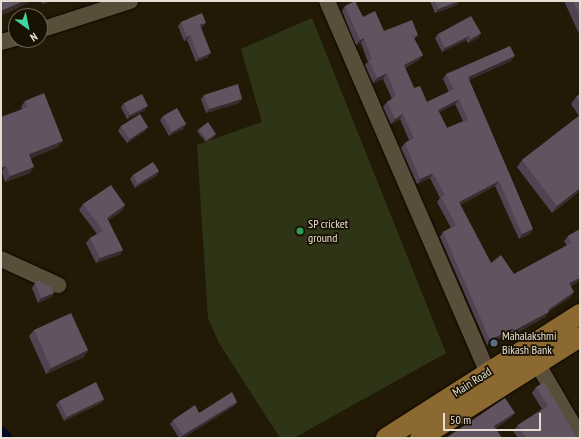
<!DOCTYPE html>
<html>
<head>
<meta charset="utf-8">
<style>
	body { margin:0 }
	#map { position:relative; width:581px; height:439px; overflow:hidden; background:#221a07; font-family:"PT Sans Narrow",sans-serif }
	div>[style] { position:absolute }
	.green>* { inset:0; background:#2e3516 }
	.canal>* { height:14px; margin:-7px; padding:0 7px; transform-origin:7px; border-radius:7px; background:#000826 }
	.roads { filter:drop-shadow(0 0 1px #0c0500) drop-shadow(0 0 1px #0c0500) }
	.minor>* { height:16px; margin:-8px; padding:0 8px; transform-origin:8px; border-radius:8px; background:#584e3a }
	.major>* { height:20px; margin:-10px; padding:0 10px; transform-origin:10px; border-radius:10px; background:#8c6930 }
	.wall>* { inset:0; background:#514452 }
	.shaded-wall>* { inset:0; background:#382c2e }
	.building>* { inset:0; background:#615460 }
	.dots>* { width:11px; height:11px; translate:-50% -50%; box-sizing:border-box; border:2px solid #191101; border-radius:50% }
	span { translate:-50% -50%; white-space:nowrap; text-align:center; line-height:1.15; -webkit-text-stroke:3.5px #191101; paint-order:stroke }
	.poi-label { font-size:12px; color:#e5dfd3 }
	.left { translate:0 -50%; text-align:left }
	.street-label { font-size:12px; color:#e5dfd3 }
	.frame { position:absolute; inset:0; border:2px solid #e5dfd3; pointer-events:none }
	.north { position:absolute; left:8px; top:8px; width:40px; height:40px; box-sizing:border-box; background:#191101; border:1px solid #6b6355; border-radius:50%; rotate:147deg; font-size:11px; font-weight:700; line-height:16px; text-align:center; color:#e5dfd3 }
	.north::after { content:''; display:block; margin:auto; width:14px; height:18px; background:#42d4a1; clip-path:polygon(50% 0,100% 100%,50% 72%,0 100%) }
	.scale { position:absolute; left:443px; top:413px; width:98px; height:18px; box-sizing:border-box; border:2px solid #e5dfd3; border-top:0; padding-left:5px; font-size:12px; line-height:14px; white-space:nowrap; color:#e5dfd3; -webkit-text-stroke:3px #191101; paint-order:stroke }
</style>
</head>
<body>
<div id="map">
	<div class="green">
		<i style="clip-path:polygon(312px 18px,446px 353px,294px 438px,280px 438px,219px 343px,208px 318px,197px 145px,262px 122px,241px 49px)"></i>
	</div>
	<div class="canal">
		<i style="left:1px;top:434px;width:6px;rotate:45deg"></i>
	</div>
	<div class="roads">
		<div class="minor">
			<i style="left:327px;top:1px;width:417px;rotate:66.6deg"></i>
			<i style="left:40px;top:30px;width:95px;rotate:-17.9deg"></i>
			<i style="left:1px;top:42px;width:16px;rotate:-15deg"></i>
			<i style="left:1px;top:259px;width:63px;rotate:24.5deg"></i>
			<i style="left:537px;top:363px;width:86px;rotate:59.8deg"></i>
		</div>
		<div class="major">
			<i style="left:386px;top:438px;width:230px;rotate:-32.6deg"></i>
			<i style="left:420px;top:438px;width:189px;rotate:-32.3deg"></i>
		</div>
	</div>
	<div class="wall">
		<i style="clip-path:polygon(41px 1px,52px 1px,43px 4px)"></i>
		<i style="clip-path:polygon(430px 1px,460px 1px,457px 5px,435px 13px)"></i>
		<i style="clip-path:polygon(564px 1px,580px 1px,580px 36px)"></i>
		<i style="clip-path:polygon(evenodd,345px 6px,363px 17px,384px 31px,418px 35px,414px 39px,423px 55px,419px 60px,405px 68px,414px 88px,427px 102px,449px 92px,443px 79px,446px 74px,511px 61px,469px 80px,530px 234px,519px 239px,495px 186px,460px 205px,491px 263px,514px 274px,567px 246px,564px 241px,568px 236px,580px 229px,580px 280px,579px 281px,571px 286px,571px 297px,549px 311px,545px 317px,511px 336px,510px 333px,487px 345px,440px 237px,443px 232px,451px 228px,437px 202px,440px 198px,430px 178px,417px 184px,401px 148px,405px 143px,409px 140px,400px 119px,391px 124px,383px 107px,387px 102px,392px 99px,383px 79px,373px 83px,365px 65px,368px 62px,361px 43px,356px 45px,342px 11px,345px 6px,455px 104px,463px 121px,447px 128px,439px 112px,455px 104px)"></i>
		<i style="clip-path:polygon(181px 22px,203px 27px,201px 28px,208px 57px,196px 62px,187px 40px,184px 41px,178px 26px)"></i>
		<i style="clip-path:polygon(481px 33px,478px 38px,468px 43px,466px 40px,442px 52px,435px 38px,438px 34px)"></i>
		<i style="clip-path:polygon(580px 94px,580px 191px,552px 213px,517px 167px,522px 160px,579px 116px,571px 104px,576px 97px)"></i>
		<i style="clip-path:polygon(204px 95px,239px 103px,206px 113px,201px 99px)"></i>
		<i style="clip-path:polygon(25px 101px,58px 147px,31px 158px,30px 173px,5px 182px,2px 172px,22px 109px,21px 107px)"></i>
		<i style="clip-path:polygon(124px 103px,145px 110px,127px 119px,121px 107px)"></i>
		<i style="clip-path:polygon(163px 116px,186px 124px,183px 129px,169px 136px,160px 120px)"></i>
		<i style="clip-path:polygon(121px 126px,148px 127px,145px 131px,127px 143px,118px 131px)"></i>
		<i style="clip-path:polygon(199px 129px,215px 136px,206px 142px,197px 131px)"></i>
		<i style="clip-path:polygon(159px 171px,156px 176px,135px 188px,130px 179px,133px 175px)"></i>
		<i style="clip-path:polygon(83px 204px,125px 205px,122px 211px,108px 220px,123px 250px,119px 255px,96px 263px,86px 243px,90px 238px,97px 234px,79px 210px)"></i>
		<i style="clip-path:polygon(35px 283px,54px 293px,51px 297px,38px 303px,32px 288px)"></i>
		<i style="clip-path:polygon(34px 330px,88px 350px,84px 357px,46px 374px,29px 336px)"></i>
		<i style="clip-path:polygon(536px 387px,576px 436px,578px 438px,518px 438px,513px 431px,518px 425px,542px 409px,532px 393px)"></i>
		<i style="clip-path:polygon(104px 399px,101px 403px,64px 421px,56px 405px,59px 401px)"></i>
		<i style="clip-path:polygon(237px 402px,234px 406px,183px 438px,179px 438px,170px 424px,173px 420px)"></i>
	</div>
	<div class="shaded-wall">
		<i style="clip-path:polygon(24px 1px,32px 1px,1px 16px,1px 11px)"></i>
		<i style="clip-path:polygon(45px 1px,52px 1px,43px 4px)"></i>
		<i style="clip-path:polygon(460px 1px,457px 5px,435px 13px,438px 9px)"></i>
		<i style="clip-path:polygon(206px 23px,203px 27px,197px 30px,200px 25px)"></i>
		<i style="clip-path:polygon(481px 33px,478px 38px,468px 43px,471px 39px)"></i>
		<i style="clip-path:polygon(190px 35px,187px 40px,184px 41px,187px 37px)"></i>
		<i style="clip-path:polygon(469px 36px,466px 40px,442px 52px,445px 48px)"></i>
		<i style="clip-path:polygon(364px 38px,361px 43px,356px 45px,360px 40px)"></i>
		<i style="clip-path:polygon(211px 53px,208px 57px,196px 62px,199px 58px)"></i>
		<i style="clip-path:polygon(423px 55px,419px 60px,400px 70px,404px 65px)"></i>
		<i style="clip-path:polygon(515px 56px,511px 61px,464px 82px,468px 77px)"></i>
		<i style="clip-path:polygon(387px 73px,383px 79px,373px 83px,377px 78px)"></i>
		<i style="clip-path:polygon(242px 99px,239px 103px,206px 113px,209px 109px)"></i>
		<i style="clip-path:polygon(459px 99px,455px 104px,434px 115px,438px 110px)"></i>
		<i style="clip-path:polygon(148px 106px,145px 110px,127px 119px,130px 115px)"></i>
		<i style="clip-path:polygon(403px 114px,400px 119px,391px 124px,395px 119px)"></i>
		<i style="clip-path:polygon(186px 124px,183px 129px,169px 136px,172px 132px)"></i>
		<i style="clip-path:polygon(148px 127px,145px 131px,127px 143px,130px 139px)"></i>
		<i style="clip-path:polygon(216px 134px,215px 136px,206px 142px,207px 140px)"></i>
		<i style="clip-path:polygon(63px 141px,58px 147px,25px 160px,29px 154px)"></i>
		<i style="clip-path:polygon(6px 166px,2px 172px,1px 173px,1px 168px)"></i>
		<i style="clip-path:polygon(34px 167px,30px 173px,5px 182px,10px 176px)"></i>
		<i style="clip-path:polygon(159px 171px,156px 176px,135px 188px,138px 184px)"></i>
		<i style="clip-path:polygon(433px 173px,430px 178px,417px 184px,420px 179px)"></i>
		<i style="clip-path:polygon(499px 181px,495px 186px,456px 207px,459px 202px)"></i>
		<i style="clip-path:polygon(580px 188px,580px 191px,552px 213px,557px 206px)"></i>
		<i style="clip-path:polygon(125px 205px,122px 211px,103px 224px,107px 218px)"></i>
		<i style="clip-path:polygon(533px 229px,530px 234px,519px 239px,522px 234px)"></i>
		<i style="clip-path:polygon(123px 250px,119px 255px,96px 263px,100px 258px)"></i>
		<i style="clip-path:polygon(580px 277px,580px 280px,579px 281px,566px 288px,569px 283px)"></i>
		<i style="clip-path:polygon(574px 292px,571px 297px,548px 312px,549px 312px,545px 317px,511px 336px,515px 330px)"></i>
		<i style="clip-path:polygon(54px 293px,51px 297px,38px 303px,41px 298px)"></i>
		<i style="clip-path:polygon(513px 328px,510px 333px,487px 345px,490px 340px)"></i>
		<i style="clip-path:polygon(88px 350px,84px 357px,46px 374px,51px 368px)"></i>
		<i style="clip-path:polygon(104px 399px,101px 403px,64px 421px,67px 417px)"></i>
		<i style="clip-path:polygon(237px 402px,234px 406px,183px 438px,181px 438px,183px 435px)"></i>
		<i style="clip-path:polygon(515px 413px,511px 418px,491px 432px,494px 426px)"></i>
	</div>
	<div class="building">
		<i style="clip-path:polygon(1px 1px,24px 1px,1px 11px)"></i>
		<i style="clip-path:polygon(evenodd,355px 1px,363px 17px,375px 11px,384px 31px,412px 20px,418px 35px,413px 36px,423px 55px,404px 65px,414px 88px,420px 86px,427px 102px,454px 89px,446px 74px,510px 46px,515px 56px,468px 77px,533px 229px,522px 234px,499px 181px,459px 202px,491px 263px,501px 255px,514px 274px,571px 243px,568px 236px,580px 229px,580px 278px,569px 283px,574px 292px,548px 310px,549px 312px,515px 330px,513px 328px,490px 340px,443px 232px,456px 225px,441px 197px,445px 195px,433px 173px,420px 179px,405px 143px,414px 138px,403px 114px,395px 119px,387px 102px,396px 96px,387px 73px,377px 78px,369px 60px,372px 59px,364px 38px,360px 40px,345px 6px,355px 1px,459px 99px,468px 120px,447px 128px,438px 110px,459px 99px)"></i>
		<i style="clip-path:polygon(435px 1px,459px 1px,438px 9px)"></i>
		<i style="clip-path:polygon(573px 1px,580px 1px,580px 16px)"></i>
		<i style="clip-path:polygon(202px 13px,206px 23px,200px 25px,211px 53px,199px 58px,190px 35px,187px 37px,181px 22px)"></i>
		<i style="clip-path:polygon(471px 16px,481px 33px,471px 39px,469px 36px,445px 48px,438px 34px)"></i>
		<i style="clip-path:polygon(238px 84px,242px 99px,209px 109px,204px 95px)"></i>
		<i style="clip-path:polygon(44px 93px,63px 141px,29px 154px,34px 167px,10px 176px,6px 166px,1px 168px,1px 117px,28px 107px,25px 101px)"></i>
		<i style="clip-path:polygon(142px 94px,148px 106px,130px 115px,124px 103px)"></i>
		<i style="clip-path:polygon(580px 94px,580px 102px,576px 97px)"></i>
		<i style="clip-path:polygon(177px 108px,186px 124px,172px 132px,163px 116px)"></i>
		<i style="clip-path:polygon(140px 114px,148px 127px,130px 139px,121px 126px)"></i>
		<i style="clip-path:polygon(580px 115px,580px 188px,557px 206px,522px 160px)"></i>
		<i style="clip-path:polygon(208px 122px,216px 134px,207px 140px,199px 129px)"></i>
		<i style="clip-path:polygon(153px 162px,159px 171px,138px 184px,133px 175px)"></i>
		<i style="clip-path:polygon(111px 185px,125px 205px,107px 218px,123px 250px,100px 258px,90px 238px,103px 231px,83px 204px)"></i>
		<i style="clip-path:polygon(39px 281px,51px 287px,54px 293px,41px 298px,35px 283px)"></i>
		<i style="clip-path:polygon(71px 313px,88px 350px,51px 368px,34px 330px)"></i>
		<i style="clip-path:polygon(96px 382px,104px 399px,67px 417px,59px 401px)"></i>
		<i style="clip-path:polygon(544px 382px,576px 436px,578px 438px,526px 438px,518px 425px,548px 406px,536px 387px)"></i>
		<i style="clip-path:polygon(232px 392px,237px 402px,183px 435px,173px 420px,195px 405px,199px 413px)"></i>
		<i style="clip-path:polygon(505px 398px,515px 413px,494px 426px,502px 438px,446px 438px)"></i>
	</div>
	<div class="dots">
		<i style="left:300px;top:231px;background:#2e9e5b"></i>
		<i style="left:494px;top:343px;background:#5c6f8a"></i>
	</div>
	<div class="poi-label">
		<span class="left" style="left:308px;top:231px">SP cricket<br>ground</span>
		<span class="left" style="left:502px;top:343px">Mahalakshmi<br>Bikash Bank</span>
	</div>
	<div class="street-label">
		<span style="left:472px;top:382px;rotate:-33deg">Main Road</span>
	</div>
	<div class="frame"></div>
	<div class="north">N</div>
	<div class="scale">50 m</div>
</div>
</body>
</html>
